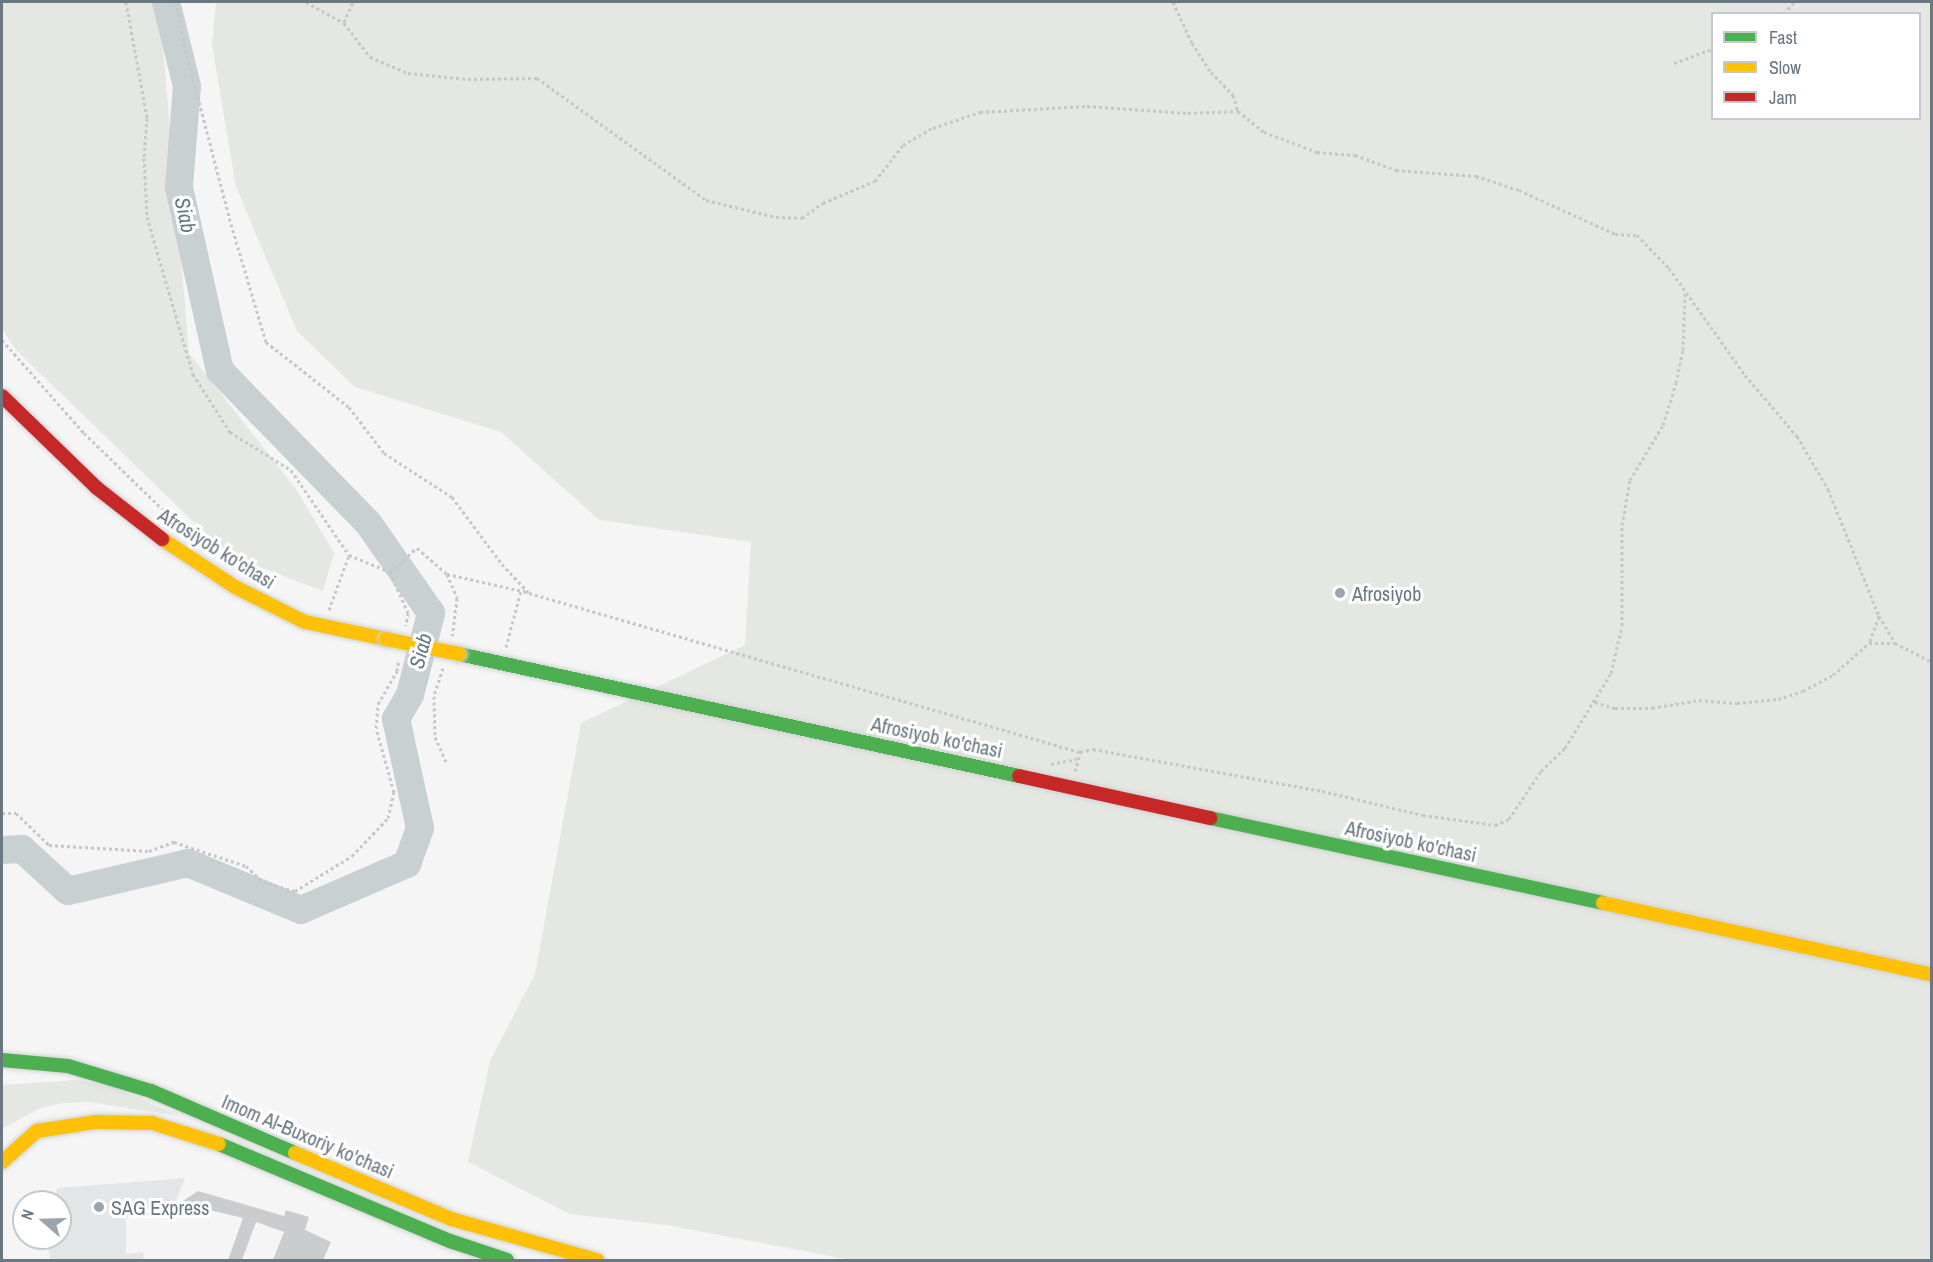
<!DOCTYPE html>
<html>
<head>
<meta charset="utf-8">
<style>
	body { margin:0 }
	#map { position:relative; width:1933px; height:1262px; overflow:hidden; background:#f5f5f5; font-family:"Archivo Narrow",sans-serif }
	div>[style] { position:absolute }
	.built>* { inset:0; background:#e4e5e6 }
	.green>* { inset:0; background:#e4e7e2 }
	.river>* { height:28px; margin:-14px; padding:0 14px; transform-origin:14px; border-radius:14px; background:#c8d0d2 }
	.building>* { inset:0; background:#cbcccd }
	.path>* { height:3px; margin-top:-1.5px; transform-origin:0; background:repeating-linear-gradient(90deg,#c6c7c8 0 3px,transparent 0 6px) }
	.roads { filter:drop-shadow(0 0 2px #d1d2d2) drop-shadow(0 0 2px #d1d2d2) }
	.fast>* { height:14px; margin:-7px; padding:0 7px; transform-origin:7px; border-radius:7px; background:#4caf50 }
	.slow>* { height:14px; margin:-7px; padding:0 7px; transform-origin:7px; border-radius:7px; background:#ffc107 }
	.jam>* { height:14px; margin:-7px; padding:0 7px; transform-origin:7px; border-radius:7px; background:#c62828 }
	.bridges { filter:drop-shadow(0 0 2px #d1d2d2) drop-shadow(0 0 2px #d1d2d2) }
	.slow-bridge>* { height:14px; margin:-7px; padding:0 7px; transform-origin:7px; border-radius:7px; background:#ffc107 }
	.dots>* { width:16px; height:16px; translate:-50% -50%; box-sizing:border-box; border:3px solid #fff; border-radius:50% }
	span { translate:-50% -50%; white-space:nowrap; text-align:center; line-height:1.15; -webkit-text-stroke:6px #fff; paint-order:stroke }
	.street-label { font-size:20px; color:#697881 }
	.poi-label { font-size:20px; color:#697881 }
	.left { translate:0 -50%; text-align:left }
	.water-label { font-size:21px; color:#64787d; font-style:italic }
	.frame { position:absolute; inset:0; border:3px solid #697881; pointer-events:none }
	.legend { position:absolute; left:1711px; top:12px; width:210px; height:108px; box-sizing:border-box; background:#fff; border:2px solid #c3c9cd; margin:0; padding:8px 10px; list-style:none; font-size:18px; color:#697881 }
	.legend li { display:flex; align-items:center; gap:12px; height:30px }
	.legend b { width:30px; border:2px solid #c3c9cd }
	.north { position:absolute; left:12px; top:1190px; width:60px; height:60px; box-sizing:border-box; background:#fff; border:2px solid #c3c9cd; border-radius:50%; rotate:290deg; font-size:16px; font-weight:700; line-height:24px; text-align:center; color:#697881 }
	.north::after { content:''; display:block; margin:auto; width:21px; height:27px; background:#9aa4aa; clip-path:polygon(50% 0,100% 100%,50% 72%,0 100%) }
</style>
</head>
<body>
<div id="map">
	<div class="built">
		<i style="clip-path:polygon(185px 1178px,170px 1214px,126px 1218px,126px 1254px,143px 1252px,144px 1260px,50px 1260px,47px 1238px,60px 1238px,60px 1202px,50px 1202px,58px 1188px)"></i>
	</div>
	<div class="green">
		<i style="clip-path:polygon(2px 2px,152px 2px,161px 24px,189px 353px,296px 489px,334px 553px,323px 591px,228px 555px,17px 351px,2px 329px)"></i>
		<i style="clip-path:polygon(evenodd,216px 2px,1931px 2px,1931px 1260px,851px 1260px,667px 1225px,570px 1214px,468px 1162px,490px 1061px,535px 974px,581px 723px,745px 645px,751px 542px,599px 520px,501px 432px,355px 387px,297px 331px,236px 187px,212px 45px,216px 2px,1712px 14px,1920px 14px,1920px 118px,1712px 118px,1712px 14px)"></i>
		<i style="clip-path:polygon(78px 1080px,115px 1088px,180px 1116px,88px 1102px,63px 1103px,40px 1108px,2px 1129px,2px 1085px)"></i>
	</div>
	<div class="river">
		<i style="left:2px;top:850px;width:20px;rotate:-3deg"></i>
		<i style="left:22px;top:849px;width:62px;rotate:42.4deg"></i>
		<i style="left:68px;top:891px;width:123px;rotate:-13.1deg"></i>
		<i style="left:188px;top:863px;width:122px;rotate:22.6deg"></i>
		<i style="left:301px;top:910px;width:116px;rotate:-23.5deg"></i>
		<i style="left:407px;top:864px;width:38px;rotate:-70deg"></i>
		<i style="left:420px;top:828px;width:112px;rotate:-102.4deg"></i>
		<i style="left:396px;top:719px;width:28px;rotate:-60deg"></i>
		<i style="left:410px;top:695px;width:85px;rotate:-75.6deg"></i>
		<i style="left:431px;top:613px;width:108px;rotate:-124.9deg"></i>
		<i style="left:369px;top:524px;width:214px;rotate:-134.2deg"></i>
		<i style="left:220px;top:371px;width:189px;rotate:-102.6deg"></i>
		<i style="left:179px;top:187px;width:101px;rotate:-85.5deg"></i>
		<i style="left:187px;top:86px;width:87px;rotate:-104deg"></i>
	</div>
	<div class="building">
		<i style="clip-path:polygon(198px 1191px,284px 1216px,286px 1210px,309px 1217px,305px 1230px,331px 1242px,323px 1260px,273px 1260px,284px 1232px,256px 1222px,242px 1260px,228px 1260px,243px 1218px,180px 1203px)"></i>
	</div>
	<div class="path">
		<i style="left:126px;top:2px;width:118px;rotate:79.7deg"></i>
		<i style="left:147px;top:118px;width:40px;rotate:94.3deg"></i>
		<i style="left:144px;top:158px;width:59px;rotate:87.1deg"></i>
		<i style="left:147px;top:217px;width:164px;rotate:73.7deg"></i>
		<i style="left:193px;top:374px;width:69px;rotate:57.5deg"></i>
		<i style="left:230px;top:432px;width:72px;rotate:31.9deg"></i>
		<i style="left:291px;top:470px;width:103px;rotate:55.7deg"></i>
		<i style="left:349px;top:555px;width:44px;rotate:22.5deg"></i>
		<i style="left:390px;top:572px;width:45px;rotate:66.3deg"></i>
		<i style="left:408px;top:613px;width:13px;rotate:99deg"></i>
		<i style="left:177px;top:2px;width:43px;rotate:80.5deg"></i>
		<i style="left:184px;top:44px;width:186px;rotate:75.4deg"></i>
		<i style="left:231px;top:224px;width:123px;rotate:73.5deg"></i>
		<i style="left:266px;top:342px;width:105px;rotate:38.1deg"></i>
		<i style="left:349px;top:407px;width:58px;rotate:52.7deg"></i>
		<i style="left:384px;top:453px;width:81px;rotate:32.9deg"></i>
		<i style="left:452px;top:497px;width:84px;rotate:53.3deg"></i>
		<i style="left:502px;top:564px;width:40px;rotate:47deg"></i>
		<i style="left:529px;top:593px;width:573px;rotate:16.1deg"></i>
		<i style="left:306px;top:2px;width:43px;rotate:28.9deg"></i>
		<i style="left:344px;top:23px;width:43px;rotate:52.6deg"></i>
		<i style="left:370px;top:57px;width:41px;rotate:22.8deg"></i>
		<i style="left:408px;top:73px;width:60px;rotate:5.7deg"></i>
		<i style="left:468px;top:79px;width:69px;rotate:-0.8deg"></i>
		<i style="left:537px;top:78px;width:208px;rotate:35.8deg"></i>
		<i style="left:706px;top:200px;width:72px;rotate:13.7deg"></i>
		<i style="left:776px;top:217px;width:26px;rotate:2deg"></i>
		<i style="left:802px;top:218px;width:26px;rotate:-36deg"></i>
		<i style="left:823px;top:203px;width:56px;rotate:-22.9deg"></i>
		<i style="left:875px;top:181px;width:46px;rotate:-52.1deg"></i>
		<i style="left:903px;top:145px;width:34px;rotate:-30deg"></i>
		<i style="left:933px;top:128px;width:50px;rotate:-18.8deg"></i>
		<i style="left:980px;top:112px;width:107px;rotate:-3.2deg"></i>
		<i style="left:1087px;top:106px;width:101px;rotate:4deg"></i>
		<i style="left:1188px;top:113px;width:50px;rotate:-2.3deg"></i>
		<i style="left:1173px;top:2px;width:45px;rotate:65.1deg"></i>
		<i style="left:1192px;top:43px;width:35px;rotate:57deg"></i>
		<i style="left:1211px;top:72px;width:32px;rotate:46deg"></i>
		<i style="left:1233px;top:95px;width:17px;rotate:73deg"></i>
		<i style="left:1238px;top:111px;width:33px;rotate:39deg"></i>
		<i style="left:1264px;top:132px;width:57px;rotate:20.7deg"></i>
		<i style="left:1317px;top:152px;width:38px;rotate:5deg"></i>
		<i style="left:1355px;top:155px;width:44px;rotate:20.1deg"></i>
		<i style="left:1396px;top:170px;width:80px;rotate:4.3deg"></i>
		<i style="left:1476px;top:176px;width:45px;rotate:18deg"></i>
		<i style="left:1519px;top:190px;width:106px;rotate:24.6deg"></i>
		<i style="left:1615px;top:234px;width:22px;rotate:3deg"></i>
		<i style="left:1637px;top:235px;width:46px;rotate:45.9deg"></i>
		<i style="left:1669px;top:268px;width:131px;rotate:54.6deg"></i>
		<i style="left:1745px;top:375px;width:80px;rotate:49.6deg"></i>
		<i style="left:1797px;top:436px;width:61px;rotate:59.7deg"></i>
		<i style="left:1828px;top:489px;width:137px;rotate:68.1deg"></i>
		<i style="left:1879px;top:616px;width:31px;rotate:59deg"></i>
		<i style="left:1895px;top:643px;width:42px;rotate:27.2deg"></i>
		<i style="left:1784px;top:14px;width:16px;rotate:-50deg"></i>
		<i style="left:344px;top:22px;width:22px;rotate:-66deg"></i>
		<i style="left:1674px;top:63px;width:40px;rotate:-20.2deg"></i>
		<i style="left:2px;top:340px;width:124px;rotate:48.6deg"></i>
		<i style="left:84px;top:433px;width:138px;rotate:44.1deg"></i>
		<i style="left:390px;top:572px;width:36px;rotate:-42deg"></i>
		<i style="left:417px;top:548px;width:40px;rotate:41deg"></i>
		<i style="left:447px;top:574px;width:26px;rotate:67deg"></i>
		<i style="left:457px;top:598px;width:38px;rotate:97deg"></i>
		<i style="left:447px;top:574px;width:82px;rotate:12.7deg"></i>
		<i style="left:329px;top:610px;width:59px;rotate:-70deg"></i>
		<i style="left:1879px;top:616px;width:29px;rotate:110deg"></i>
		<i style="left:1869px;top:643px;width:26px"></i>
		<i style="left:506px;top:647px;width:58px;rotate:-75deg"></i>
		<i style="left:443px;top:668px;width:29px;rotate:108deg"></i>
		<i style="left:434px;top:696px;width:41px;rotate:88.6deg"></i>
		<i style="left:435px;top:737px;width:27px;rotate:66deg"></i>
		<i style="left:1595px;top:702px;width:21px;rotate:17deg"></i>
		<i style="left:1615px;top:708px;width:37px"></i>
		<i style="left:1652px;top:708px;width:48px;rotate:-9.7deg"></i>
		<i style="left:1699px;top:700px;width:38px;rotate:5deg"></i>
		<i style="left:1737px;top:703px;width:41px;rotate:-5.6deg"></i>
		<i style="left:1778px;top:699px;width:26px;rotate:-18deg"></i>
		<i style="left:1803px;top:691px;width:34px;rotate:-28deg"></i>
		<i style="left:1833px;top:675px;width:48px;rotate:-41.6deg"></i>
		<i style="left:1051px;top:764px;width:26px;rotate:-11deg"></i>
		<i style="left:1075px;top:771px;width:20px;rotate:-75deg"></i>
		<i style="left:1080px;top:752px;width:13px;rotate:-13deg"></i>
		<i style="left:1093px;top:749px;width:233px;rotate:10.4deg"></i>
		<i style="left:1322px;top:791px;width:104px;rotate:13.4deg"></i>
		<i style="left:1423px;top:815px;width:73px;rotate:7.9deg"></i>
		<i style="left:1495px;top:825px;width:15px;rotate:-23deg"></i>
		<i style="left:1509px;top:819px;width:58px;rotate:-56.3deg"></i>
		<i style="left:1541px;top:771px;width:33px;rotate:-44deg"></i>
		<i style="left:1565px;top:748px;width:88px;rotate:-58.5deg"></i>
		<i style="left:1611px;top:673px;width:48px;rotate:-76.8deg"></i>
		<i style="left:1622px;top:626px;width:101px;rotate:-90deg"></i>
		<i style="left:1622px;top:525px;width:46px;rotate:-79.9deg"></i>
		<i style="left:1630px;top:480px;width:64px;rotate:-59deg"></i>
		<i style="left:1663px;top:425px;width:44px;rotate:-72.8deg"></i>
		<i style="left:1676px;top:383px;width:34px;rotate:-78deg"></i>
		<i style="left:1683px;top:350px;width:58px;rotate:-88deg"></i>
		<i style="left:2px;top:813px;width:14px"></i>
		<i style="left:16px;top:813px;width:46px;rotate:44.1deg"></i>
		<i style="left:49px;top:845px;width:100px;rotate:3.4deg"></i>
		<i style="left:149px;top:851px;width:27px;rotate:-20deg"></i>
		<i style="left:174px;top:842px;width:76px;rotate:18.4deg"></i>
		<i style="left:246px;top:866px;width:23px;rotate:43deg"></i>
		<i style="left:263px;top:882px;width:33px;rotate:16deg"></i>
		<i style="left:295px;top:891px;width:67px;rotate:-31.6deg"></i>
		<i style="left:352px;top:856px;width:52px;rotate:-46.5deg"></i>
		<i style="left:388px;top:818px;width:27px;rotate:-77deg"></i>
		<i style="left:394px;top:792px;width:66px;rotate:-105.7deg"></i>
		<i style="left:376px;top:728px;width:24px;rotate:-85deg"></i>
		<i style="left:378px;top:704px;width:38px;rotate:-60deg"></i>
		<i style="left:397px;top:671px;width:12px;rotate:-81deg"></i>
	</div>
	<div class="roads">
		<div class="fast">
			<i style="left:459px;top:654px;width:573px;rotate:12.29deg"></i>
			<i style="left:1210px;top:818px;width:402px;rotate:12.2deg"></i>
			<i style="left:2px;top:1060px;width:66px;rotate:5.2deg"></i>
			<i style="left:68px;top:1066px;width:87px;rotate:16.8deg"></i>
			<i style="left:151px;top:1091px;width:157px;rotate:23.3deg"></i>
			<i style="left:219px;top:1144px;width:251px;rotate:22.8deg"></i>
			<i style="left:450px;top:1241px;width:60px;rotate:18.4deg"></i>
		</div>
		<div class="slow">
			<i style="left:162px;top:539px;width:87px;rotate:33.3deg"></i>
			<i style="left:235px;top:587px;width:78px;rotate:26.6deg"></i>
			<i style="left:305px;top:622px;width:83px;rotate:11.9deg"></i>
			<i style="left:1603px;top:903px;width:337px;rotate:12.3deg"></i>
			<i style="left:295px;top:1153px;width:169px;rotate:22.9deg"></i>
			<i style="left:451px;top:1219px;width:152px;rotate:15.7deg"></i>
			<i style="left:2px;top:1162px;width:47px;rotate:-41.5deg"></i>
			<i style="left:37px;top:1131px;width:60px;rotate:-8.7deg"></i>
			<i style="left:96px;top:1122px;width:56px;rotate:1deg"></i>
			<i style="left:152px;top:1123px;width:70px;rotate:17.4deg"></i>
		</div>
		<div class="jam">
			<i style="left:2px;top:396px;width:132px;rotate:44.1deg"></i>
			<i style="left:97px;top:488px;width:83px;rotate:38.1deg"></i>
			<i style="left:1019px;top:776px;width:196px;rotate:12.4deg"></i>
		</div>
	</div>
	<div class="bridges">
		<div class="slow-bridge">
			<i style="left:386px;top:639px;width:75px;rotate:11.6deg"></i>
		</div>
	</div>
	<div class="dots">
		<i style="left:1340px;top:593px;background:#9aa4aa"></i>
		<i style="left:99px;top:1207px;background:#9aa4aa"></i>
	</div>
	<div class="street-label">
		<span style="left:217px;top:548px;rotate:32deg">Afrosiyob ko'chasi</span>
		<span style="left:937px;top:737px;rotate:12deg">Afrosiyob ko'chasi</span>
		<span style="left:1411px;top:841px;rotate:12deg">Afrosiyob ko'chasi</span>
		<span style="left:308px;top:1136px;rotate:23deg">Imom Al-Buxoriy ko'chasi</span>
	</div>
	<div class="poi-label">
		<span class="left" style="left:1352px;top:593px">Afrosiyob</span>
		<span class="left" style="left:111px;top:1207px">SAG Express</span>
	</div>
	<div class="water-label">
		<span style="left:185px;top:215px;rotate:78deg">Siab</span>
		<span style="left:421px;top:651px;rotate:-75deg">Siab</span>
	</div>
	<div class="frame"></div>
	<ul class="legend">
	<li><b style="height:8px;background:#4caf50"></b>Fast</li>
	<li><b style="height:8px;background:#ffc107"></b>Slow</li>
	<li><b style="height:8px;background:#c62828"></b>Jam</li>
	</ul>
	<div class="north">N</div>
</div>
</body>
</html>
